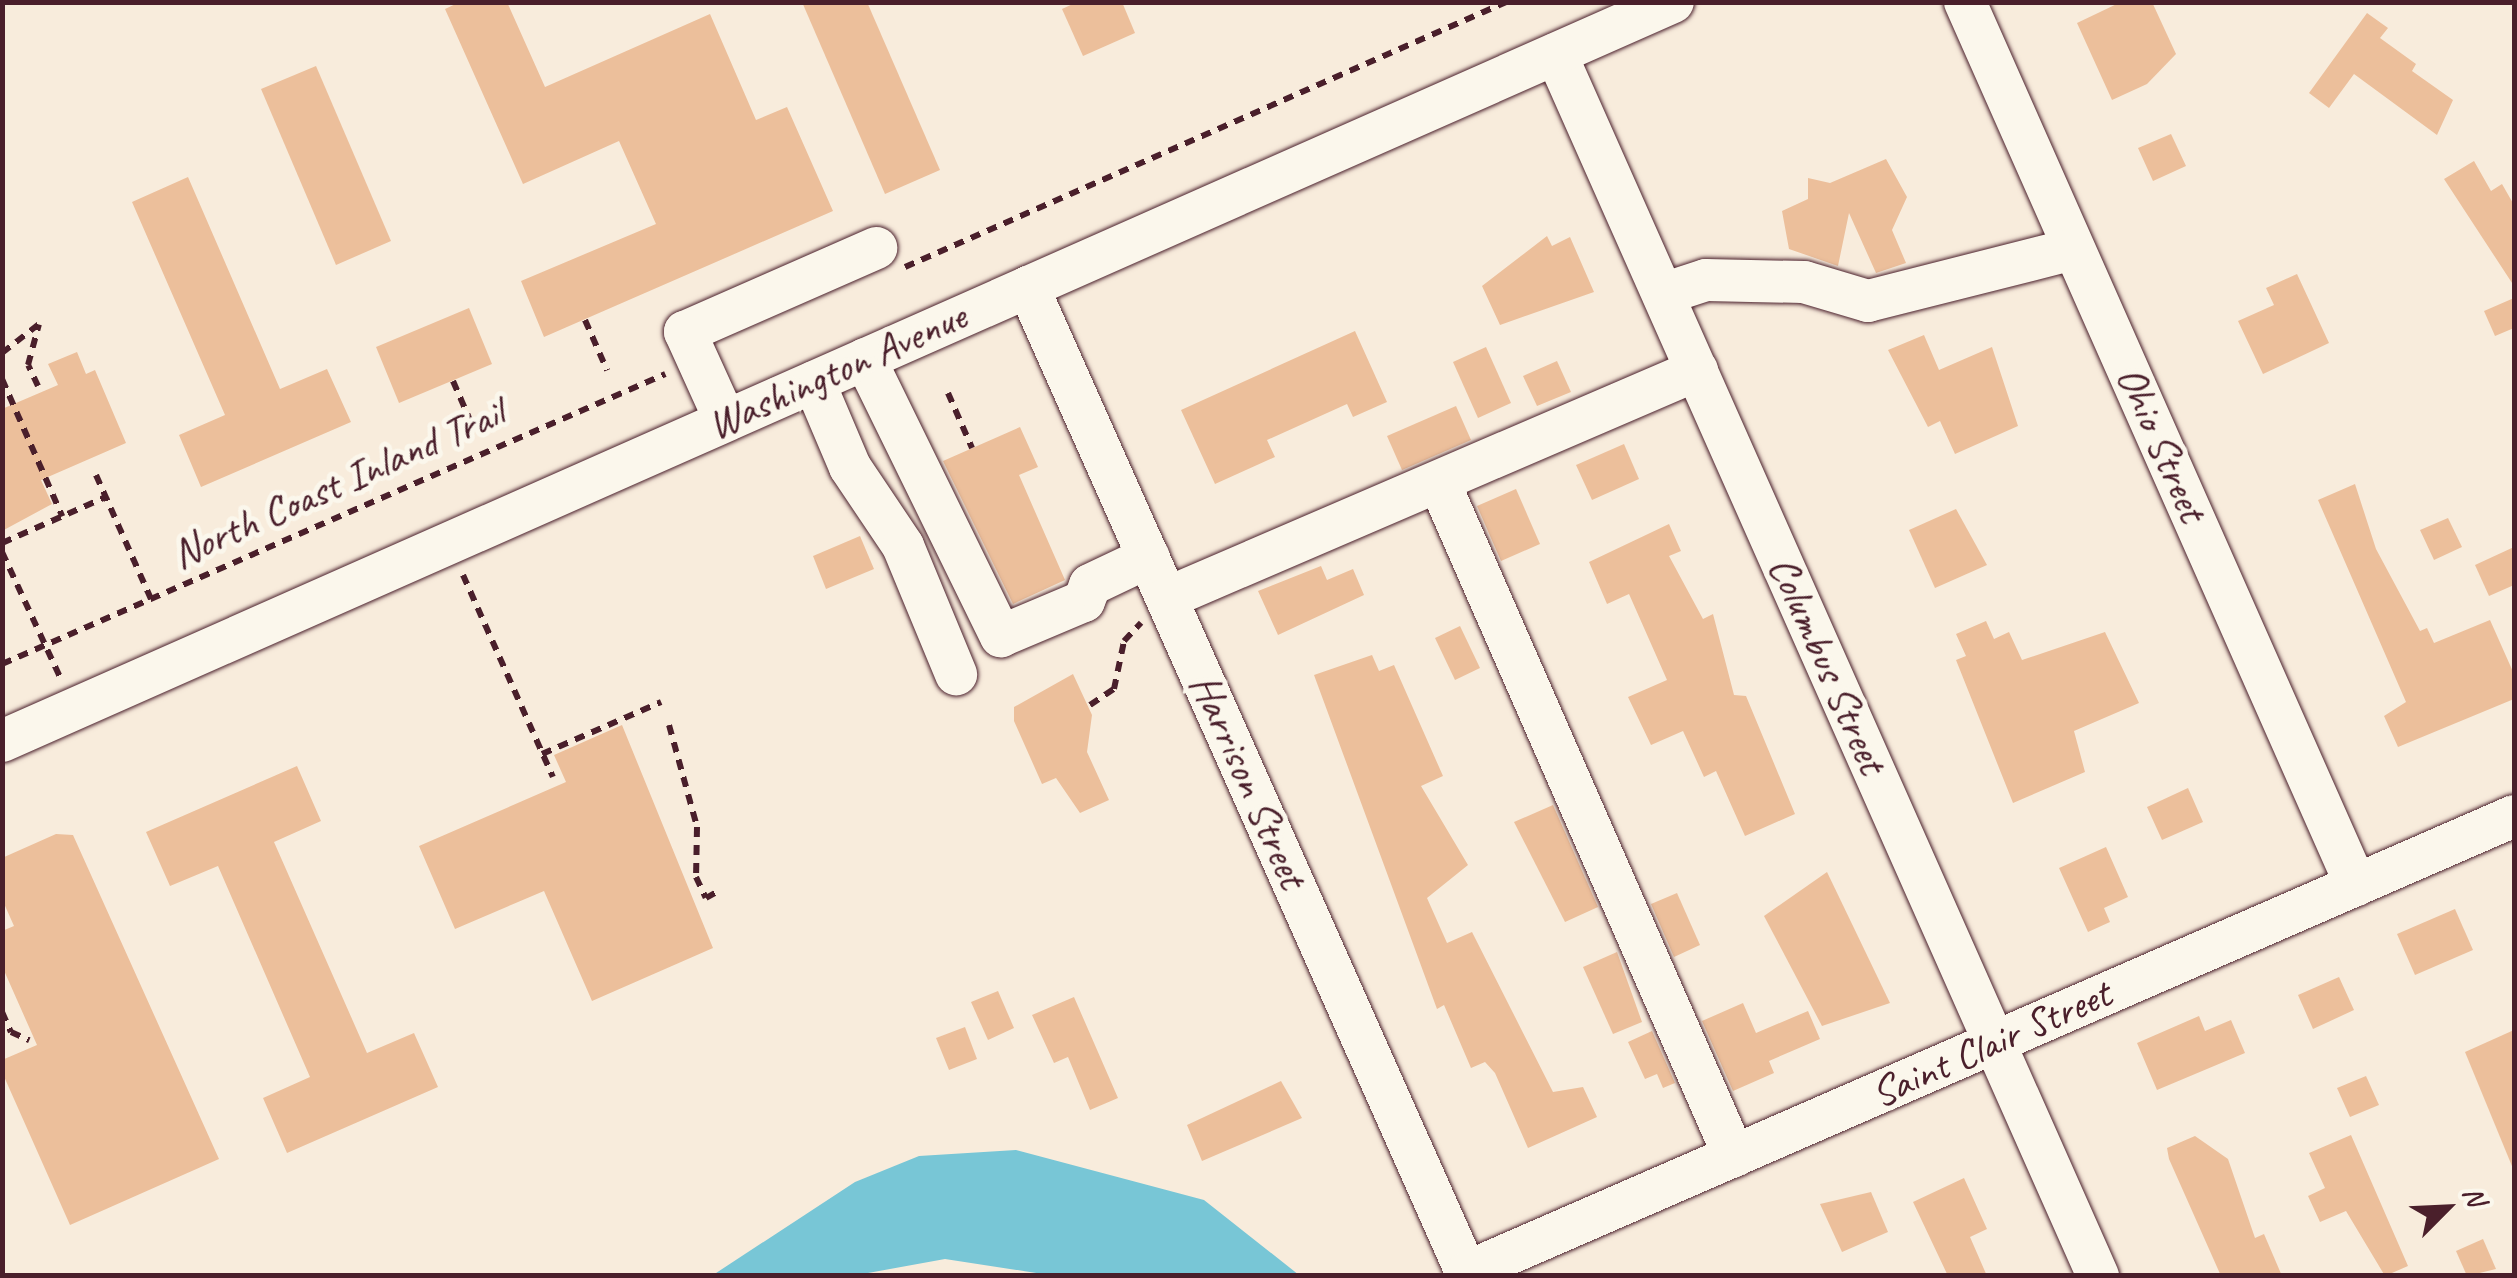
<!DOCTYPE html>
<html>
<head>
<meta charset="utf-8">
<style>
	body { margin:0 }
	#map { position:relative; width:2517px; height:1278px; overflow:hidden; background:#f8ecdc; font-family:Caveat,sans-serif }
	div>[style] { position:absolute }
	.water>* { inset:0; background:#78c6d6 }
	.building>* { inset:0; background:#ecbf9b }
	.path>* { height:6px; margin-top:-3px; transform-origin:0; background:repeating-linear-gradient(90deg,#4a1f2b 0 10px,transparent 0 18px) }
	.roads { filter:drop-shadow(0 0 2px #4a1f2b) drop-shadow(0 0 2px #4a1f2b) }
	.minor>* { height:42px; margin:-21px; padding:0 21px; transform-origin:21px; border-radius:21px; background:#fbf7ec }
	span { translate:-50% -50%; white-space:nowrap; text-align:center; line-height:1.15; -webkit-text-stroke:10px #fbf7ec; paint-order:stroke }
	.street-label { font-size:42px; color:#4a1f2b }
	.frame { position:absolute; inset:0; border:5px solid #4a1f2b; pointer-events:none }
	.north { position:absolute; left:2397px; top:1158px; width:100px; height:100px; -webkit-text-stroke:8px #fbf7ec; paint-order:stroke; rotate:66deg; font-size:28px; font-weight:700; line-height:40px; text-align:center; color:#4a1f2b }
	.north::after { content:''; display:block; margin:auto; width:35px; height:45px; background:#4a1f2b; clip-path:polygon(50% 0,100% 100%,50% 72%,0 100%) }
</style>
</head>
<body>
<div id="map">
	<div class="water">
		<i style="clip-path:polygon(1016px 1150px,1204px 1200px,1299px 1275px,1056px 1276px,945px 1259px,857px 1275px,713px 1275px,855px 1182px,919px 1156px)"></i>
	</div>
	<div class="building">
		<i style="clip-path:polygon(460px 2px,507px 2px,545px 87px,710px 14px,756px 120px,787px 107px,833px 211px,544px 337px,521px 281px,656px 224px,619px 141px,523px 184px,445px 9px)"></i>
		<i style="clip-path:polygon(802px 2px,867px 2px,940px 170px,885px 194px)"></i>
		<i style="clip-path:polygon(1077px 2px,1122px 2px,1135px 33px,1083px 56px,1062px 9px)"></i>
		<i style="clip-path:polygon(2121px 2px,2152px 2px,2176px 54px,2147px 84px,2112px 100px,2077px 23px)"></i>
		<i style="clip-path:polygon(2367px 13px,2388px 28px,2380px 38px,2416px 64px,2412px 71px,2453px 100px,2437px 135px,2354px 74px,2329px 108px,2309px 93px)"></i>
		<i style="clip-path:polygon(316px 66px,391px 241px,336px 265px,261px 89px)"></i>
		<i style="clip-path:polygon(2171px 134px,2186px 166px,2153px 181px,2138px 148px)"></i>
		<i style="clip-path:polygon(1886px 159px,1907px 197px,1892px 230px,1906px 263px,1876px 273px,1849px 213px,1838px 266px,1789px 249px,1782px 211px,1808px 199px,1808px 178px,1830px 183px)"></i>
		<i style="clip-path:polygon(2474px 161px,2491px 191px,2502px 184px,2514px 205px,2514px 286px,2444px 179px)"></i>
		<i style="clip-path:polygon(188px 177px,280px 389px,327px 369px,351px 422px,201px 487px,179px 435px,225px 415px,132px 202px)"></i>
		<i style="clip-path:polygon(1547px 236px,1552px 246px,1570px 237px,1594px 292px,1500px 325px,1482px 286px)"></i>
		<i style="clip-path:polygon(2297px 274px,2329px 343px,2263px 374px,2238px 321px,2274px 305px,2266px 288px)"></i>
		<i style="clip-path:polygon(2514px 298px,2514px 328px,2495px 336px,2484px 311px)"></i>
		<i style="clip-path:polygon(469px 308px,492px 364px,399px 403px,376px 347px)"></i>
		<i style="clip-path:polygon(1355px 331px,1387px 402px,1353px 417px,1347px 404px,1267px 440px,1275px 457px,1215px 484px,1181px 410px)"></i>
		<i style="clip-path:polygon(1924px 335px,1939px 370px,1992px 347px,2018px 426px,1955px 454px,1940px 421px,1928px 427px,1888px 350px)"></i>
		<i style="clip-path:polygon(1486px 347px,1511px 403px,1478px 418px,1453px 362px)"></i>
		<i style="clip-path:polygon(77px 352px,86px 374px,95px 370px,126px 443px,41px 480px,52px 504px,2px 531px,2px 409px,58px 385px,48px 364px)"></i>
		<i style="clip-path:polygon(1557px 361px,1571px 392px,1537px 406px,1523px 376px)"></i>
		<i style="clip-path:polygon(1456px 406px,1471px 440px,1402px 470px,1387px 436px)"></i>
		<i style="clip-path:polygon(1020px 427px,1038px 467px,1019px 475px,1065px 580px,1013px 604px,943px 461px)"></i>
		<i style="clip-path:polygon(1624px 444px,1639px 479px,1592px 500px,1576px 465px)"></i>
		<i style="clip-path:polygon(2355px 484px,2376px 549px,2420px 631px,2427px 628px,2434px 643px,2490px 620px,2514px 674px,2514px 699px,2398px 747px,2384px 716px,2406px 702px,2318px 500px)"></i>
		<i style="clip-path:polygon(1516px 489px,1540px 544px,1501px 561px,1477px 506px)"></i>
		<i style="clip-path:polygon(1956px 509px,1987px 565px,1935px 588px,1909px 530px)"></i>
		<i style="clip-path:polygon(2448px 518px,2462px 547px,2434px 560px,2420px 530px)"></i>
		<i style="clip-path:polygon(1669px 524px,1681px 551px,1669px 556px,1703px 619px,1713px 614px,1734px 695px,1746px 696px,1795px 814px,1745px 836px,1716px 771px,1704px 777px,1683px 731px,1651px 745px,1628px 697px,1667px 680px,1629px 594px,1607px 604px,1589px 562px)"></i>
		<i style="clip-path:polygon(860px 536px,874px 569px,826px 589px,813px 556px)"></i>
		<i style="clip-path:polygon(2514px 547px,2514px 585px,2489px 596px,2475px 565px)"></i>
		<i style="clip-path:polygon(1321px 566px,1327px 580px,1353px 569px,1364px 595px,1278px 635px,1258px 591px)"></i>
		<i style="clip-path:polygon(1986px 621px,1994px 639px,2009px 632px,2022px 660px,2105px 632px,2139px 703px,2074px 731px,2085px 772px,2013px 803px,1956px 660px,1966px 656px,1956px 634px)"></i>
		<i style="clip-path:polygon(1460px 626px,1480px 668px,1455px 680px,1435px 638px)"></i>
		<i style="clip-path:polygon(1372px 655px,1379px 671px,1394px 665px,1443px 776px,1421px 786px,1468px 865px,1427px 898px,1447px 943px,1472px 932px,1553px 1092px,1583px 1087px,1597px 1117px,1528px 1148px,1495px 1073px,1485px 1062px,1471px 1068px,1444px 1005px,1437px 1009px,1314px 675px)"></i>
		<i style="clip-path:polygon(1073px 674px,1092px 715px,1087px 752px,1109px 800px,1080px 813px,1056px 778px,1042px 784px,1014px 721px,1014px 707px)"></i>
		<i style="clip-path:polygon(622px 725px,713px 948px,592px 1001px,544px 891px,455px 929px,419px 846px,566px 782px,554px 755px)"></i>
		<i style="clip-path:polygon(297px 766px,321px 821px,274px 842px,367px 1053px,414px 1033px,438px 1087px,287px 1153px,263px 1098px,310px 1077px,218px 866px,170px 886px,146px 832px)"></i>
		<i style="clip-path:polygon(2188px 788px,2203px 822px,2162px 840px,2147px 807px)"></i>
		<i style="clip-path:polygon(1553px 805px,1598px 907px,1565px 922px,1514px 822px)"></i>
		<i style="clip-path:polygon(56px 834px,73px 835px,219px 1159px,70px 1225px,2px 1072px,2px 1060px,37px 1045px,2px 966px,2px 931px,14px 926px,2px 899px,2px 858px)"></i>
		<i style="clip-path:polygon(2106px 847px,2128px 897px,2104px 908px,2110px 922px,2088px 932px,2059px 868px)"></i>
		<i style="clip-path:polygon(1827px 872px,1890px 1003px,1822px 1026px,1764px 916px)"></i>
		<i style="clip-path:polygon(1677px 893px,1700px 945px,1674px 957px,1651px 904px)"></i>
		<i style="clip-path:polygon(2455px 909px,2473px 950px,2415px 975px,2397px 934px)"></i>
		<i style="clip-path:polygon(1617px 952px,1642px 1022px,1613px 1034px,1583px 967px)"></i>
		<i style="clip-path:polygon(2339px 977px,2354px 1010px,2313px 1029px,2298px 995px)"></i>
		<i style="clip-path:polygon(998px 991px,1014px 1028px,988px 1040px,971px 1002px)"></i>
		<i style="clip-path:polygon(1074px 997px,1118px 1098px,1090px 1110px,1068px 1057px,1054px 1063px,1032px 1015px)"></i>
		<i style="clip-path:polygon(1743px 1003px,1756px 1033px,1808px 1011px,1820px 1039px,1769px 1061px,1774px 1073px,1733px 1091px,1702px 1021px)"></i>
		<i style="clip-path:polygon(2199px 1016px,2205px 1031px,2231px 1020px,2245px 1053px,2157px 1090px,2137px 1043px)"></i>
		<i style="clip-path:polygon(965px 1027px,977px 1059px,949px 1070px,936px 1038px)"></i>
		<i style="clip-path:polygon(2514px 1030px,2514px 1171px,2465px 1052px)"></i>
		<i style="clip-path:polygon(1652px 1031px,1675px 1083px,1663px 1088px,1657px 1074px,1645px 1079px,1628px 1042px)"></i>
		<i style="clip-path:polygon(2366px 1076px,2379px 1105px,2350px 1117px,2337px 1088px)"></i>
		<i style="clip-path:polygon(1281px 1081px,1302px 1118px,1202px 1161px,1187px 1125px)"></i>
		<i style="clip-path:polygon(2351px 1135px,2408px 1266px,2385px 1276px,2346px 1211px,2320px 1222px,2308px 1196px,2325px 1188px,2309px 1153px)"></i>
		<i style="clip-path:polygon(2195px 1136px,2228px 1159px,2255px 1238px,2264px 1234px,2282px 1276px,2221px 1276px,2169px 1159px,2167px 1148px)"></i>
		<i style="clip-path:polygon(1964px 1178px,1987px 1229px,1970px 1237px,1987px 1276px,1948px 1276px,1913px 1202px)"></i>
		<i style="clip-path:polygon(1871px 1192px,1888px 1232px,1842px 1252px,1820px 1204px)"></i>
		<i style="clip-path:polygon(2483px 1239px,2496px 1269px,2467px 1276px,2456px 1251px)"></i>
	</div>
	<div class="path">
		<i style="left:905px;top:267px;width:657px;rotate:-23.79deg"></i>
		<i style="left:585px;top:320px;width:55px;rotate:66.3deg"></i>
		<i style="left:2px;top:353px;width:47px;rotate:-38.1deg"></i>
		<i style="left:2px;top:379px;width:150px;rotate:66.3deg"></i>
		<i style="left:453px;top:381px;width:50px;rotate:66.5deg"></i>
		<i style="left:38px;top:386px;width:23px;rotate:-115deg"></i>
		<i style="left:28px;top:365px;width:42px;rotate:-75deg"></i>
		<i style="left:948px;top:393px;width:60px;rotate:66.4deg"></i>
		<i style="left:96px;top:475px;width:136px;rotate:66.1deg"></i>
		<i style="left:2px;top:543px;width:114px;rotate:-23.9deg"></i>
		<i style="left:2px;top:552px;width:138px;rotate:65.1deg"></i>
		<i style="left:463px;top:575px;width:221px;rotate:66deg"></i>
		<i style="left:2px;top:664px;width:724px;rotate:-23.62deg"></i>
		<i style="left:1090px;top:705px;width:29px;rotate:-34deg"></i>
		<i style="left:1114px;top:689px;width:49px;rotate:-78.2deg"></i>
		<i style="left:1124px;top:641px;width:25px;rotate:-47deg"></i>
		<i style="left:669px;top:725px;width:106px;rotate:74.6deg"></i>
		<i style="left:697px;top:827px;width:50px;rotate:91.1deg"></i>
		<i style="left:696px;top:877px;width:23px;rotate:65deg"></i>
		<i style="left:706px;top:898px;width:13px;rotate:-29deg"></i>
		<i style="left:542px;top:754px;width:130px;rotate:-23.6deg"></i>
		<i style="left:2px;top:1012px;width:22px;rotate:66deg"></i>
		<i style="left:11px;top:1032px;width:20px;rotate:24deg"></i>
	</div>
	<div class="roads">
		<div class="minor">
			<i style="left:1965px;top:2px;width:966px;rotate:66.12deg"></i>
			<i style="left:1556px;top:54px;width:1337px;rotate:66.08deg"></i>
			<i style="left:1028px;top:287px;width:1082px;rotate:66.02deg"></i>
			<i style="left:1663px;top:294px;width:45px;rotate:-18deg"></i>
			<i style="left:1706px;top:280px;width:98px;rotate:1.2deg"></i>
			<i style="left:1804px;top:282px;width:67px;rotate:16.5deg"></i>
			<i style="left:1868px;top:301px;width:212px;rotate:-14.2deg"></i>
			<i style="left:865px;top:359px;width:309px;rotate:63.9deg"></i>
			<i style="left:1001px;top:636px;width:90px;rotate:-22.9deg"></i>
			<i style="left:1084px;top:601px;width:17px;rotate:-69deg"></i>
			<i style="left:1090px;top:585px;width:65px;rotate:-25.4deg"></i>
			<i style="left:814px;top:382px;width:92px;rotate:67deg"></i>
			<i style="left:850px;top:467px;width:95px;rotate:56.1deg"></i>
			<i style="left:903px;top:546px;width:139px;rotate:67.5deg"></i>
			<i style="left:725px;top:420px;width:97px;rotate:-114.4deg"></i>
			<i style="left:685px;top:332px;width:209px;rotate:-23.7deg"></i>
			<i style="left:1439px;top:482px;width:736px;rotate:66.36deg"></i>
			<i style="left:1167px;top:598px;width:577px;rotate:-23.28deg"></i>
			<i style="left:2px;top:741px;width:1827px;rotate:-23.86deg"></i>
			<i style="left:1467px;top:1272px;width:1142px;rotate:-23.53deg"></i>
		</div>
	</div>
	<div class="street-label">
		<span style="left:837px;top:371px;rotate:-24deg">Washington Avenue</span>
		<span style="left:2161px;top:444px;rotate:66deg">Ohio Street</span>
		<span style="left:338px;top:484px;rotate:-24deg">North Coast Inland Trail</span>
		<span style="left:1827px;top:665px;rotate:66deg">Columbus Street</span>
		<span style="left:1248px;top:781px;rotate:66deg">Harrison Street</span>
		<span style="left:1991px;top:1044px;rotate:-24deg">Saint Clair Street</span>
	</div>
	<div class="frame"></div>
	<div class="north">N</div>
</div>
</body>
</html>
